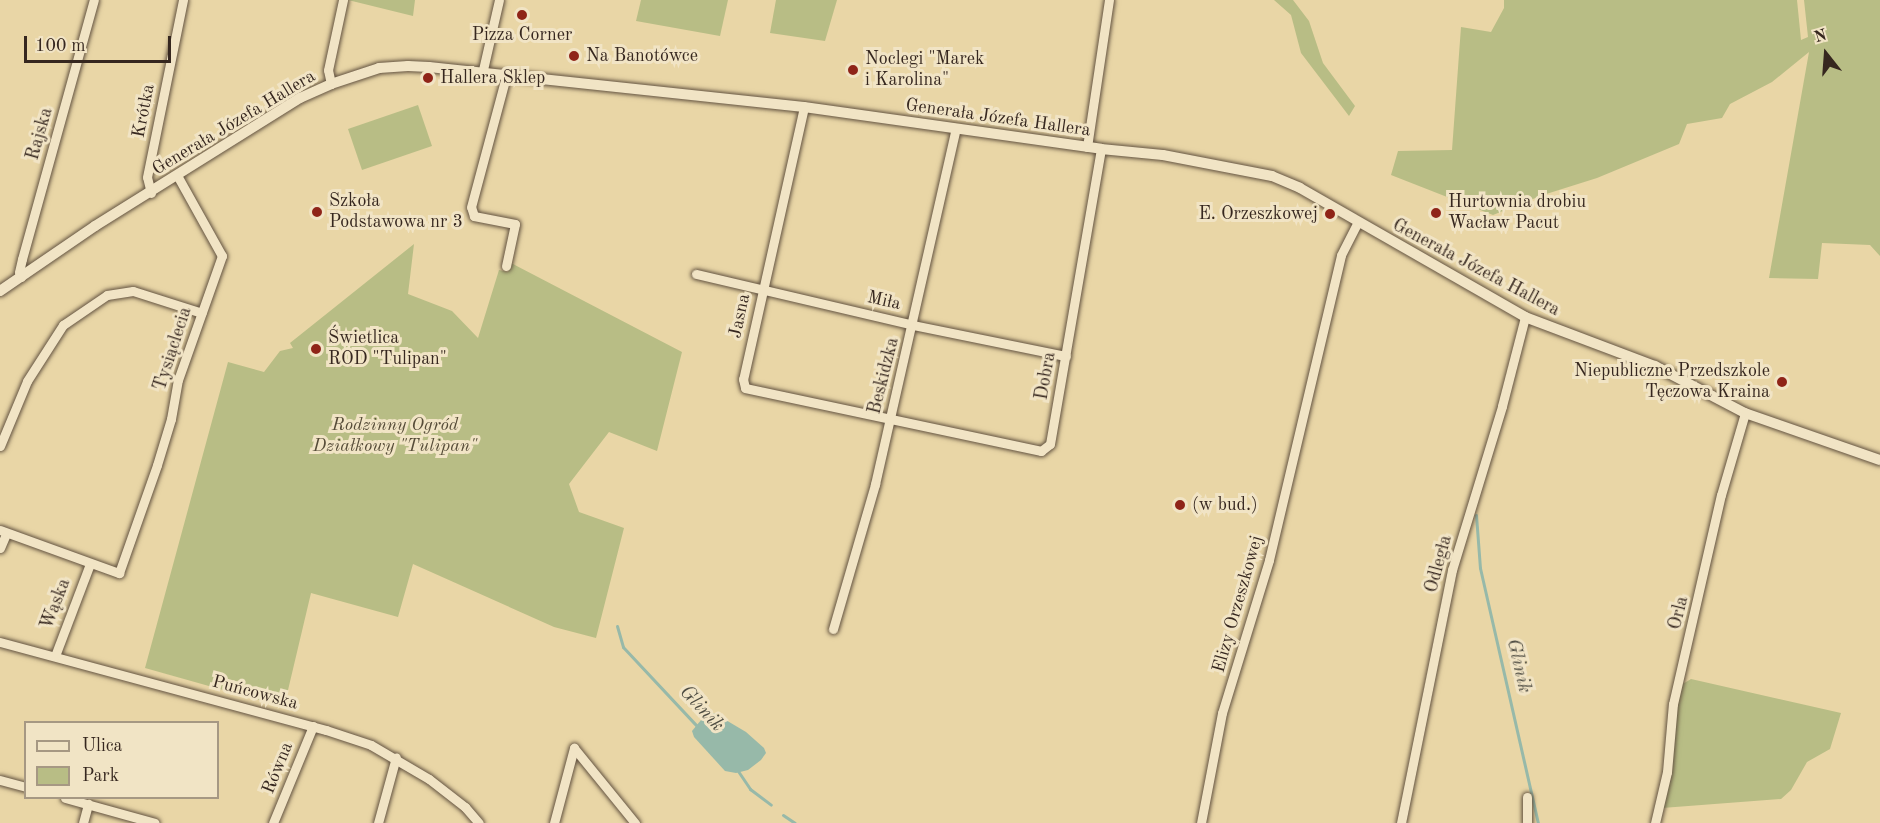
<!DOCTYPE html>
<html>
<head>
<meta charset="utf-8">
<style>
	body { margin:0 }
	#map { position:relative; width:1880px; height:823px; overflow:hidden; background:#e9d6a6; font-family:"Old Standard TT",serif }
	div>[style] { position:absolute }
	.green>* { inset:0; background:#b8bd85 }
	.water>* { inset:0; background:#97b9a9 }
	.stream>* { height:3px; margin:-1.5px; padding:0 1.5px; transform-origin:1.5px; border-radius:1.5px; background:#97b9a9 }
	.roads { filter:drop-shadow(0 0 2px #635341) drop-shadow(0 0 2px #635341) }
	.minor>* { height:9px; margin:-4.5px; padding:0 4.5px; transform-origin:4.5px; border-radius:4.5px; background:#f1e4c5 }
	.tertiary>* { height:10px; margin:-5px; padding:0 5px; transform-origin:5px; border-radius:5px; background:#f1e4c5 }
	.dots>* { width:16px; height:16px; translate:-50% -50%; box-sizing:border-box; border:3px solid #f1e4c5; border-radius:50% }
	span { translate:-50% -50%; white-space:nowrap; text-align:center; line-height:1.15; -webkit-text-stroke:6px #f1e4c5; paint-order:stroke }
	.poi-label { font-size:18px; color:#36271f }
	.left { translate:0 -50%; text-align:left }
	.right { translate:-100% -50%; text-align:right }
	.street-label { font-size:18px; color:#36271f }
	.park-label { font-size:18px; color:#564c38; font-style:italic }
	.water-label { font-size:20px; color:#4e4c42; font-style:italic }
	.legend { position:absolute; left:24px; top:721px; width:195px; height:78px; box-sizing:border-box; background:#f1e4c5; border:2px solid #a69883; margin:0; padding:8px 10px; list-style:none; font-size:18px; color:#36271f }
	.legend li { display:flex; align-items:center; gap:12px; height:30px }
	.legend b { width:30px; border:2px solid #a69883 }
	.north { position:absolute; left:1796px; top:24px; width:60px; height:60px; -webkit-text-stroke:4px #f1e4c5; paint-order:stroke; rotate:343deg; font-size:16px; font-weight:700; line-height:24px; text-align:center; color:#36271f }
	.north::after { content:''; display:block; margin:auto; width:21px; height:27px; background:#36271f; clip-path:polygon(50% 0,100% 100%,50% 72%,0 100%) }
	.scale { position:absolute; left:24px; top:36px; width:147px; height:27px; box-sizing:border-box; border:3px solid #36271f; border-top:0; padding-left:8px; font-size:18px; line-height:21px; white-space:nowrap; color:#36271f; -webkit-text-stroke:4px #f1e4c5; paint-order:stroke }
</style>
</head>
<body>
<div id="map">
	<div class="green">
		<i style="clip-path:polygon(348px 0,415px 0,413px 16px)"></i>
		<i style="clip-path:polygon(641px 0,728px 0,720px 36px,636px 21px)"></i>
		<i style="clip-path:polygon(776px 0,837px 0,825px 41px,770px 33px)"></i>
		<i style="clip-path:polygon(1274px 0,1293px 0,1309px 21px,1323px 63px,1355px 106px,1349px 116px,1301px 53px,1291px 15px)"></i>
		<i style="clip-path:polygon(1504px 0,1797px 0,1801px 40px,1808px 37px,1804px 0,1880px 0,1880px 256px,1870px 245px,1822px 243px,1818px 279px,1769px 278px,1809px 52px,1772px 82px,1730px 104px,1722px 118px,1687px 124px,1679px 144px,1597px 178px,1543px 195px,1493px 215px,1391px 175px,1398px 151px,1452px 150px,1461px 27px,1491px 32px,1504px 8px)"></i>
		<i style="clip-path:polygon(418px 105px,432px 146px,362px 170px,348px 129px)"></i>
		<i style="clip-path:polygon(414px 244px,408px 294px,452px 311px,478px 338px,499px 270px,508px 272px,511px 263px,682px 352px,657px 451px,609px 432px,569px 484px,579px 512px,624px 528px,596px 638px,554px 627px,413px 564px,398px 617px,311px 593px,284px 707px,145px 668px,228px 362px,264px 372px,280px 351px,293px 348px,290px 343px)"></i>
		<i style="clip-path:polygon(1691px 679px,1841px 713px,1830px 749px,1807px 762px,1791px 790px,1781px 799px,1662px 808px,1681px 685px)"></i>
	</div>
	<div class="water">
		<i style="clip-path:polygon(714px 713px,746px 732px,764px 748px,766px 753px,761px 760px,748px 770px,736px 773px,725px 771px,694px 737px,692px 731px,706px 714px)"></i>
	</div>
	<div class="stream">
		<i style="left:1476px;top:515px;width:53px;rotate:85.7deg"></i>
		<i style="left:1480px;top:568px;width:262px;rotate:77.2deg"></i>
		<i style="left:617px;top:626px;width:22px;rotate:74deg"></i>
		<i style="left:623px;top:647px;width:108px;rotate:46.9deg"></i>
		<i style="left:738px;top:771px;width:22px;rotate:56deg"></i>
		<i style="left:750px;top:789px;width:26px;rotate:37deg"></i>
		<i style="left:783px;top:815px;width:14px;rotate:34deg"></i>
	</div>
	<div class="roads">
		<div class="minor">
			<i style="left:482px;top:74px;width:76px;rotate:-77.1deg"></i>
			<i style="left:331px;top:84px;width:14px;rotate:-102deg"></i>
			<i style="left:328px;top:70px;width:72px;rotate:-77.9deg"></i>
			<i style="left:804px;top:107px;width:279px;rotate:102.6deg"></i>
			<i style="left:743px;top:379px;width:9px;rotate:77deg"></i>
			<i style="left:745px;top:388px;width:303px;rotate:12deg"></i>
			<i style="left:1041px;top:451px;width:11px;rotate:-38deg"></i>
			<i style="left:1050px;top:444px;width:299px;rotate:-80.2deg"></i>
			<i style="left:1087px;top:147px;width:149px;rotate:-81.5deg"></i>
			<i style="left:151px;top:193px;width:16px;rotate:-104deg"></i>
			<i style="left:147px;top:177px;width:181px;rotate:-78.5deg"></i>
			<i style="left:506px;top:266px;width:43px;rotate:-77.9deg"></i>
			<i style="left:515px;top:224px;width:42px;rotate:-169deg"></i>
			<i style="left:474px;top:216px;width:9px;rotate:-108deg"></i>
			<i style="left:471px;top:207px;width:136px;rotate:-75deg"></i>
			<i style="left:696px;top:274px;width:223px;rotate:13.2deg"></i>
			<i style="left:913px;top:325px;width:156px;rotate:11.5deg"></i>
			<i style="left:21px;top:277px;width:5px;rotate:-112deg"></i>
			<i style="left:19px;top:272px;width:13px;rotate:-77deg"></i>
			<i style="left:22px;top:259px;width:269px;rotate:-74.5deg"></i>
			<i style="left:0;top:446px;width:70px;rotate:-67.4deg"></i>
			<i style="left:27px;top:381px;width:67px;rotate:-57.3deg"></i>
			<i style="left:63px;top:325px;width:53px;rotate:-34.3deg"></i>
			<i style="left:107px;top:295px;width:26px;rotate:-9deg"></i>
			<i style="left:133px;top:291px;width:72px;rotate:17.7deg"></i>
			<i style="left:0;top:530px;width:127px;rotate:19.9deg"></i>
			<i style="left:119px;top:573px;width:114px;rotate:-70.6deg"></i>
			<i style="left:157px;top:465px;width:48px;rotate:-73.1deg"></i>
			<i style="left:171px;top:419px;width:40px;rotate:-80deg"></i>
			<i style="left:178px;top:380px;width:132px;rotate:-70.5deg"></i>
			<i style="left:222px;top:256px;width:90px;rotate:-119.1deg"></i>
			<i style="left:0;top:548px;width:15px;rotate:-67deg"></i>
			<i style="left:833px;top:629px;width:151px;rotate:-73.8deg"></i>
			<i style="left:875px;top:484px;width:365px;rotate:-77.2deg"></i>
			<i style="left:0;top:642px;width:338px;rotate:15.1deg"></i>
			<i style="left:326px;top:730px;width:47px;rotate:18.4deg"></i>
			<i style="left:371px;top:745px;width:67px;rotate:30.4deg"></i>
			<i style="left:429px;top:779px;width:46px;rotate:37.9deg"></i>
			<i style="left:465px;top:807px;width:21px;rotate:49deg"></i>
			<i style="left:55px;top:656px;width:98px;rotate:-69.2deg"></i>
			<i style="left:574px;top:748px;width:97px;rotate:50.9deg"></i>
			<i style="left:0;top:780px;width:27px;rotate:15deg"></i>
			<i style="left:65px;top:798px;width:93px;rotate:15.5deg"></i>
			<i style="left:83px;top:823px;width:20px;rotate:-75deg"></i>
			<i style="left:273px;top:823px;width:105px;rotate:-67.6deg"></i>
			<i style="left:378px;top:823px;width:68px;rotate:-74.7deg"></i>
			<i style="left:554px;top:823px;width:78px;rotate:-75.1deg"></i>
			<i style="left:1201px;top:823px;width:112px;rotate:-79.2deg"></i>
			<i style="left:1222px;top:713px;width:160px;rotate:-72.9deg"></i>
			<i style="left:1269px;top:560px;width:313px;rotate:-76.7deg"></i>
			<i style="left:1341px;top:255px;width:37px;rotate:-63deg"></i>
			<i style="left:1401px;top:823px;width:258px;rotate:-78.6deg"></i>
			<i style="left:1452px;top:570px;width:171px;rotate:-73deg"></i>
			<i style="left:1502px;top:406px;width:92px;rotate:-75.5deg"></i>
			<i style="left:1527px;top:823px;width:26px;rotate:-90deg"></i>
			<i style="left:1655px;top:823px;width:52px;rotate:-76.8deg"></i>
			<i style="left:1667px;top:772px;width:68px;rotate:-85deg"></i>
			<i style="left:1673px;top:704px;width:214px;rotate:-77.1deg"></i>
			<i style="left:1721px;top:495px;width:85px;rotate:-73.7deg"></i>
		</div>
		<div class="tertiary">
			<i style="left:0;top:291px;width:115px;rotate:-34.4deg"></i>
			<i style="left:95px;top:226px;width:242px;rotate:-32deg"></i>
			<i style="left:300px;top:98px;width:34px;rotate:-24deg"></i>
			<i style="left:331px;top:84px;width:51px;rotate:-18.4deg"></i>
			<i style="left:379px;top:68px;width:29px;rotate:-4deg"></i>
			<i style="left:408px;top:66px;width:21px;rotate:3deg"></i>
			<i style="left:429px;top:67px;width:377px;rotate:6.1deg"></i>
			<i style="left:804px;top:107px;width:300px;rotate:8deg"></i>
			<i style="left:1101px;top:149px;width:62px;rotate:5.5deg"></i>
			<i style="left:1163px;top:155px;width:111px;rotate:10.9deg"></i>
			<i style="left:1272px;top:176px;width:30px;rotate:23deg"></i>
			<i style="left:1300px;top:188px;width:259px;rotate:29.8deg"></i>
			<i style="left:1525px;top:317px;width:139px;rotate:20.7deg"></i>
			<i style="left:1655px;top:366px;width:102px;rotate:27.6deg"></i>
			<i style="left:1745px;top:413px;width:143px;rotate:19.2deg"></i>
		</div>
	</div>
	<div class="dots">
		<i style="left:522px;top:15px;background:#8f2418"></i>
		<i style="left:574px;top:56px;background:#8f2418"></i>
		<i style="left:853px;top:70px;background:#8f2418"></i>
		<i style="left:428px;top:78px;background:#8f2418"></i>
		<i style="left:317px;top:212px;background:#8f2418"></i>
		<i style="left:1436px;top:213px;background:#8f2418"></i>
		<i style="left:1330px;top:214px;background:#8f2418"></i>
		<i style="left:316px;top:349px;background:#8f2418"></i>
		<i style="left:1782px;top:382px;background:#8f2418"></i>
		<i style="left:1180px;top:505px;background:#8f2418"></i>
	</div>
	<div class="poi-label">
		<span style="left:522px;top:35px">Pizza Corner</span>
		<span class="left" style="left:586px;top:56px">Na Banotówce</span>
		<span class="left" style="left:865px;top:70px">Noclegi "Marek<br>i Karolina"</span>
		<span class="left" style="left:440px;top:78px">Hallera Sklep</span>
		<span class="left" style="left:329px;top:212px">Szkoła<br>Podstawowa nr 3</span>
		<span class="left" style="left:1448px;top:213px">Hurtownia drobiu<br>Wacław Pacut</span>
		<span class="right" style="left:1318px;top:214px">E. Orzeszkowej</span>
		<span class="left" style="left:328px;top:349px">Świetlica<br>ROD "Tulipan"</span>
		<span class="right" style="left:1770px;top:382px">Niepubliczne Przedszkole<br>Tęczowa Kraina</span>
		<span class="left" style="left:1192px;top:505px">(w bud.)</span>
	</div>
	<div class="street-label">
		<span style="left:144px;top:111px;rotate:-79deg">Krótka</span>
		<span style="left:998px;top:118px;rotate:8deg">Generała Józefa Hallera</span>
		<span style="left:234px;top:123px;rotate:-31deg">Generała Józefa Hallera</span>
		<span style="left:40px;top:134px;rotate:-74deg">Rajska</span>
		<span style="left:1476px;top:268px;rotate:28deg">Generała Józefa Hallera</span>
		<span style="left:884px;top:301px;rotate:13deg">Miła</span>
		<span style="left:740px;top:316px;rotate:-78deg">Jasna</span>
		<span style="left:173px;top:349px;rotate:-72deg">Tysiąclecia</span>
		<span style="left:884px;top:376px;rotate:-76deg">Beskidzka</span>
		<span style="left:1046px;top:376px;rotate:-80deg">Dobra</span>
		<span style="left:1439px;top:564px;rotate:-75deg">Odległa</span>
		<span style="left:56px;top:604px;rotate:-69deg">Wąska</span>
		<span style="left:1238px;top:604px;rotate:-74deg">Elizy Orzeszkowej</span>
		<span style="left:1679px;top:613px;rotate:-76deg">Orla</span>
		<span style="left:255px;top:693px;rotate:15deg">Puńcowska</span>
		<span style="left:278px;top:768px;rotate:-68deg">Równa</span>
	</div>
	<div class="park-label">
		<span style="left:395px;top:436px">Rodzinny Ogród<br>Działkowy "Tulipan"</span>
	</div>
	<div class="water-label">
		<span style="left:1518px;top:666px;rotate:77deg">Glinik</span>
		<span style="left:701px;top:709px;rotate:47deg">Glinik</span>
	</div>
	<ul class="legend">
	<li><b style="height:8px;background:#f1e4c5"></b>Ulica</li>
	<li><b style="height:16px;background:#b8bd85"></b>Park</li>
	</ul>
	<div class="north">N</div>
	<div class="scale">100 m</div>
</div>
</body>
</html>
